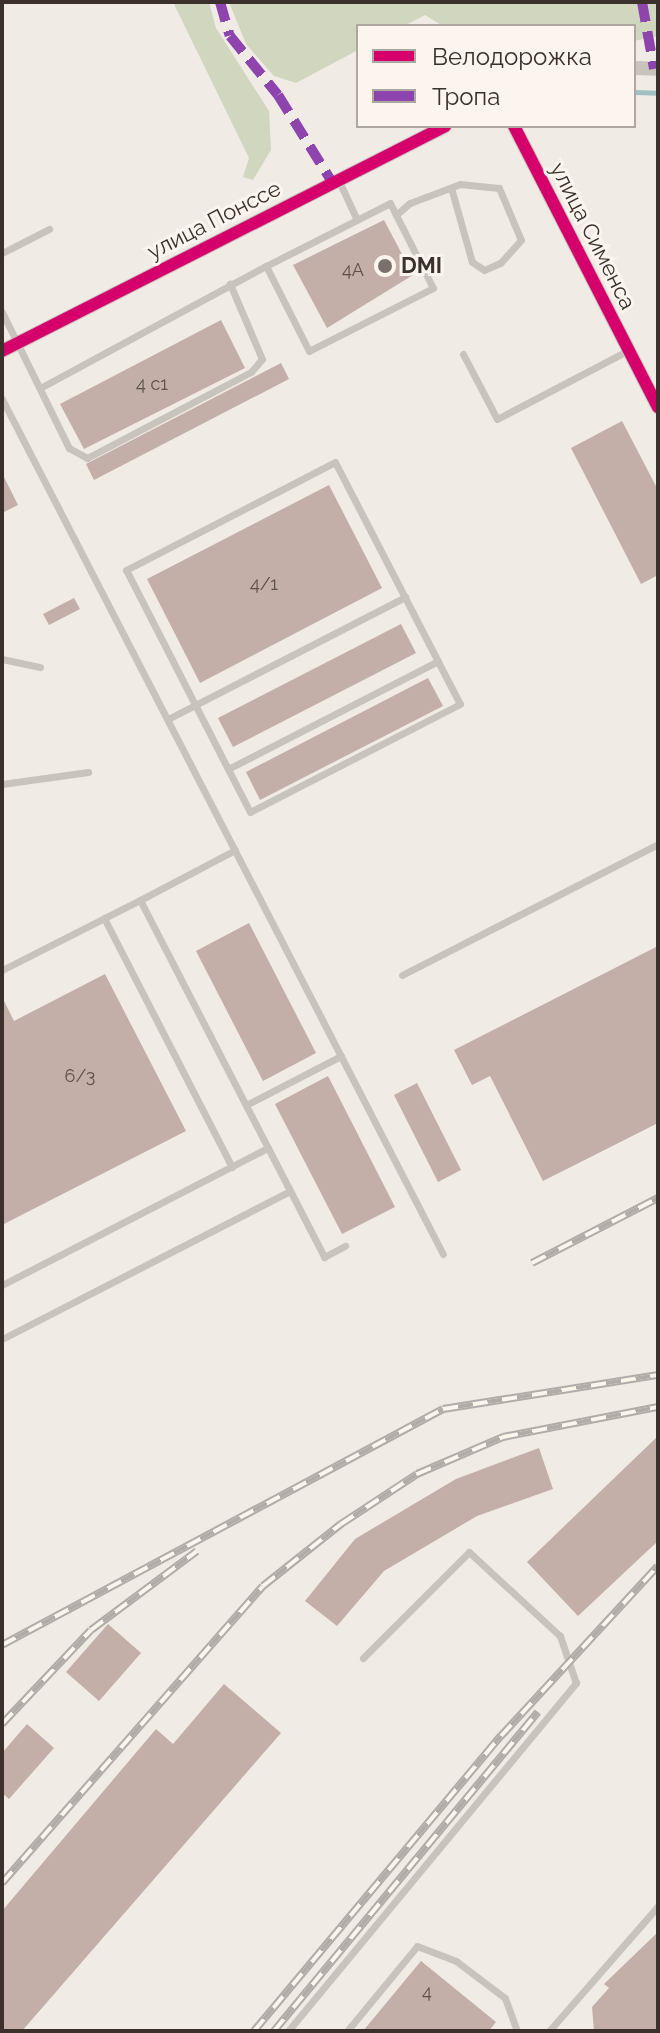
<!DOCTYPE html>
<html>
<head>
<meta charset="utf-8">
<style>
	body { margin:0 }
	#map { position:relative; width:660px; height:2033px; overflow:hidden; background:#f0ebe5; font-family:Raleway,sans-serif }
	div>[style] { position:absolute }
	.green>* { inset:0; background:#d1d6bf }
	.stream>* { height:5px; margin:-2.5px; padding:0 2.5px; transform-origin:2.5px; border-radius:2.5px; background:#a1c2c1 }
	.building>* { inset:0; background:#c3afa7 }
	.service>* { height:7px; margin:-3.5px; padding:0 3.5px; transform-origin:3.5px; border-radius:3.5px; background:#c9c3be }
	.minor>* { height:14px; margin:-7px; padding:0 7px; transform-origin:7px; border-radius:7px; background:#c9c3be }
	.rail>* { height:8px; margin-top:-4px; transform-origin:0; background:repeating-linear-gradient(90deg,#fbf5ee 0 15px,#b1aca8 0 30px); box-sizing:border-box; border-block:2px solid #b1aca8 }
	.quiet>* { height:10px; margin-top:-5px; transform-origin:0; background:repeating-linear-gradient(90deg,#8e44ad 0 20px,transparent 0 30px) }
	.cycleway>* { height:12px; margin:-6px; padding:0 6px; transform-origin:6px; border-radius:6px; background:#d6006c }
	.dots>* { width:22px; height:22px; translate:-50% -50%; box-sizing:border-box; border:4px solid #fbf5ee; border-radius:50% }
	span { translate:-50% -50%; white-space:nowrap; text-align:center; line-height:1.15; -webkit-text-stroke:6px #fbf5ee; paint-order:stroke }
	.number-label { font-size:18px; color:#5d504a }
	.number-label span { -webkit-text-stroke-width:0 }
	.street-label { font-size:22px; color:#3b302b }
	.poi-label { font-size:22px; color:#3b302b; font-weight:700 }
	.left { translate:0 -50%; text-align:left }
	.frame { position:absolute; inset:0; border:4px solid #3b302b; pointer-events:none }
	.legend { position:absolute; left:356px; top:24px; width:280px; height:104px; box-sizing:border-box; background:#fbf5ee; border:2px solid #aea6a0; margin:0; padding:10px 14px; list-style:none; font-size:24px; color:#3b302b }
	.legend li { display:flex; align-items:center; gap:16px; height:40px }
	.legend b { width:40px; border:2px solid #aea6a0 }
</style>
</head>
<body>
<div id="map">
	<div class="green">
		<i style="clip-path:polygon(173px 2px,209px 2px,216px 28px,269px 111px,271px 150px,253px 180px,243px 177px,249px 158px)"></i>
		<i style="clip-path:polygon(229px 2px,658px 2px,658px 36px,634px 41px,634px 26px,443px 26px,425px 15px,404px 26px,358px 26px,358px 50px,296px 83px,274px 76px,246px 44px)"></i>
	</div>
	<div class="stream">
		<i style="left:634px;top:92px;width:24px;rotate:2deg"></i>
	</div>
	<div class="building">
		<i style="clip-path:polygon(384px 220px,413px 275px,327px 328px,293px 265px)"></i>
		<i style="clip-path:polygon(221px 320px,245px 368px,84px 449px,60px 404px)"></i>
		<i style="clip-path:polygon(281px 363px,289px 379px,94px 480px,86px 464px)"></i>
		<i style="clip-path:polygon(622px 421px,658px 490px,658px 575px,641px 584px,571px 448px)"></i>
		<i style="clip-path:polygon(2px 473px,18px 505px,2px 513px)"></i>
		<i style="clip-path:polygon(329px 485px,382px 588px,200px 683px,147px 579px)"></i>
		<i style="clip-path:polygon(74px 598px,80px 609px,49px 625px,43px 614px)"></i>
		<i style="clip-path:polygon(401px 624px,416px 653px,233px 747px,218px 718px)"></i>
		<i style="clip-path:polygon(428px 678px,443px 706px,260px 800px,246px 772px)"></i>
		<i style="clip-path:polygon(249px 923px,316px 1053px,263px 1081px,196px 951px)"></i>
		<i style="clip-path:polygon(658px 946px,658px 1123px,543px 1181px,490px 1076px,472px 1085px,454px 1050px)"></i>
		<i style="clip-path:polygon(105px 974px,186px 1131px,2px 1225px,2px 997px,14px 1021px)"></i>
		<i style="clip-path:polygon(328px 1076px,395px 1207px,342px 1234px,275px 1104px)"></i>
		<i style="clip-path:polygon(417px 1083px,461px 1170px,438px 1182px,394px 1095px)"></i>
		<i style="clip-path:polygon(658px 1436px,658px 1541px,578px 1616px,527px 1562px)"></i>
		<i style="clip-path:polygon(539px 1448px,553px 1489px,477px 1516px,384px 1571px,337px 1626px,305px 1601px,355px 1539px,456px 1479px)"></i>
		<i style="clip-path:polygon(108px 1624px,141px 1653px,99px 1701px,66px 1672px)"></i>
		<i style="clip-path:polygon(224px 1684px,281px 1733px,22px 2031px,2px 2031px,2px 1911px,156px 1729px,173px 1744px)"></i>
		<i style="clip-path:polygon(27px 1724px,54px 1748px,9px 1799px,2px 1793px,2px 1753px)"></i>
		<i style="clip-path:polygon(658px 1932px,658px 2031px,594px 2031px,592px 2007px,609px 1988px,604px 1984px)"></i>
		<i style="clip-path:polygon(421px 1961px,496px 2022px,489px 2031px,363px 2031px)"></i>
	</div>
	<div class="service">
		<i style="left:338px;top:179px;width:45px;rotate:65.1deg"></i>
		<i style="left:390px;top:203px;width:95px;rotate:63.2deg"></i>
		<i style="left:433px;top:288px;width:139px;rotate:153.1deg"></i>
		<i style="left:309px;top:351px;width:95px;rotate:-116.8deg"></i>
		<i style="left:266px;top:266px;width:139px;rotate:-26.9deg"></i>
		<i style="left:396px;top:215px;width:18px;rotate:-41deg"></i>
		<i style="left:410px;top:203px;width:53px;rotate:-20.8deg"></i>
		<i style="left:460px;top:184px;width:39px;rotate:6deg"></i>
		<i style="left:499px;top:188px;width:56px;rotate:67.1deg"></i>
		<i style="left:521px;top:240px;width:31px;rotate:132deg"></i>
		<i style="left:500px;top:263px;width:17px;rotate:156deg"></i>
		<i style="left:484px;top:270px;width:14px;rotate:-146deg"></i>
		<i style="left:472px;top:262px;width:77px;rotate:-105.8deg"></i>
		<i style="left:2px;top:253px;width:53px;rotate:-27.1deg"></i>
		<i style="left:2px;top:312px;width:152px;rotate:63.8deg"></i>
		<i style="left:69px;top:448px;width:21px;rotate:29deg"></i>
		<i style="left:87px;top:458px;width:185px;rotate:-27.7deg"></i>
		<i style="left:251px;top:372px;width:17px;rotate:-50deg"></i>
		<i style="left:262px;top:359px;width:82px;rotate:-113.1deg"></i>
		<i style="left:463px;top:354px;width:73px;rotate:62.4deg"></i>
		<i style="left:497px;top:419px;width:149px;rotate:-27.6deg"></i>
		<i style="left:40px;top:388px;width:257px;rotate:-28.4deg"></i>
		<i style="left:2px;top:399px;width:962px;rotate:62.72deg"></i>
		<i style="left:335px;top:462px;width:272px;rotate:62.7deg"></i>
		<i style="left:460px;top:704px;width:236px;rotate:152.8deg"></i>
		<i style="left:250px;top:812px;width:272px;rotate:-117.1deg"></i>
		<i style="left:126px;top:570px;width:235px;rotate:-27.3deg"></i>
		<i style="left:2px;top:659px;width:39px;rotate:12deg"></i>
		<i style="left:168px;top:719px;width:267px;rotate:-27.2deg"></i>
		<i style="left:228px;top:769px;width:236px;rotate:-27.2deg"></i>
		<i style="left:2px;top:784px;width:87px;rotate:-7.9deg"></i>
		<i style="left:235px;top:850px;width:107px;rotate:152.2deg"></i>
		<i style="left:140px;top:900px;width:402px;rotate:62.7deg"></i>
		<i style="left:324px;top:1257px;width:24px;rotate:-28deg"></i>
		<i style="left:104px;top:918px;width:280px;rotate:62.8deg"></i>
		<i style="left:2px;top:970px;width:155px;rotate:-26.9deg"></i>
		<i style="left:402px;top:975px;width:288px;rotate:-27.1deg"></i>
		<i style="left:246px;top:1105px;width:107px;rotate:-27.3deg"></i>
		<i style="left:2px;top:1285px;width:299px;rotate:-27.3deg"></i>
		<i style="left:2px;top:1339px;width:324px;rotate:-27.2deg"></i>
		<i style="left:288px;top:2031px;width:452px;rotate:-50.4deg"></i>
		<i style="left:576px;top:1683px;width:50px;rotate:-108.8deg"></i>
		<i style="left:560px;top:1636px;width:124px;rotate:-137.3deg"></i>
		<i style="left:469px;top:1552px;width:150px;rotate:135deg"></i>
		<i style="left:347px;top:2031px;width:110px;rotate:-50.5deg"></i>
		<i style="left:417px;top:1946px;width:42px;rotate:21deg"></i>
		<i style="left:456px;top:1961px;width:61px;rotate:37.1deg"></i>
		<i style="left:505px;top:1998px;width:35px;rotate:70deg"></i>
		<i style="left:549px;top:2031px;width:166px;rotate:-48.9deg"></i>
	</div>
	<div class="minor">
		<i style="left:634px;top:68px;width:24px;rotate:2deg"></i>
		<i style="left:514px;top:126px;width:316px;rotate:62.9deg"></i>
		<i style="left:2px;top:351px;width:497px;rotate:-26.9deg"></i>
	</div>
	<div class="rail">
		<i style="left:532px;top:1263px;width:142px;rotate:-27.3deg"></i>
		<i style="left:2px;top:1645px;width:500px;rotate:-28.15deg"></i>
		<i style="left:443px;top:1409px;width:218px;rotate:-9deg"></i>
		<i style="left:2px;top:1724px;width:129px;rotate:-46.6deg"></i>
		<i style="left:91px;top:1630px;width:132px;rotate:-36.7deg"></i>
		<i style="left:2px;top:1883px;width:395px;rotate:-48.7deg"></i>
		<i style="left:263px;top:1586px;width:100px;rotate:-38.5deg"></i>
		<i style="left:341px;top:1524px;width:91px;rotate:-33.3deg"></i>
		<i style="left:417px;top:1474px;width:94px;rotate:-23.3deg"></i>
		<i style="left:503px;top:1437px;width:158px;rotate:-11deg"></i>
		<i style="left:254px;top:2031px;width:385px;rotate:-50.1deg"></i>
		<i style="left:501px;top:1736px;width:231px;rotate:-47.3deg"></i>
		<i style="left:274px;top:2031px;width:414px;rotate:-50.4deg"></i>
	</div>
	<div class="quiet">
		<i style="left:220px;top:2px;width:35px;rotate:74deg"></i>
		<i style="left:230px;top:36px;width:76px;rotate:50.9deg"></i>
		<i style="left:278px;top:95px;width:102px;rotate:58.2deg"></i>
		<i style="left:642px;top:2px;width:68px;rotate:79.8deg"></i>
	</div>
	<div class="cycleway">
		<i style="left:514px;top:126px;width:316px;rotate:62.9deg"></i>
		<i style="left:2px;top:351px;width:497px;rotate:-26.9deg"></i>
	</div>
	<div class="dots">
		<i style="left:385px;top:266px;background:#7a716c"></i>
	</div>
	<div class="number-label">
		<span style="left:353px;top:270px">4А</span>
		<span style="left:152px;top:384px">4 с1</span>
		<span style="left:264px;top:584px">4/1</span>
		<span style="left:80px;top:1076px">6/3</span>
		<span style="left:427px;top:1992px">4</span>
	</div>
	<div class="street-label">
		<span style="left:214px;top:220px;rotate:-27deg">улица Понссе</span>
		<span style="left:593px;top:236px;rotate:63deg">улица Сименса</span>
	</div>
	<div class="poi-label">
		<span class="left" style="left:401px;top:266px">DMI</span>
	</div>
	<div class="frame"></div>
	<ul class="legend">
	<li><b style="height:10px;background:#d6006c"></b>Велодорожка</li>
	<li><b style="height:10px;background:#8e44ad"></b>Тропа</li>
	</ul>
</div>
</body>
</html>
